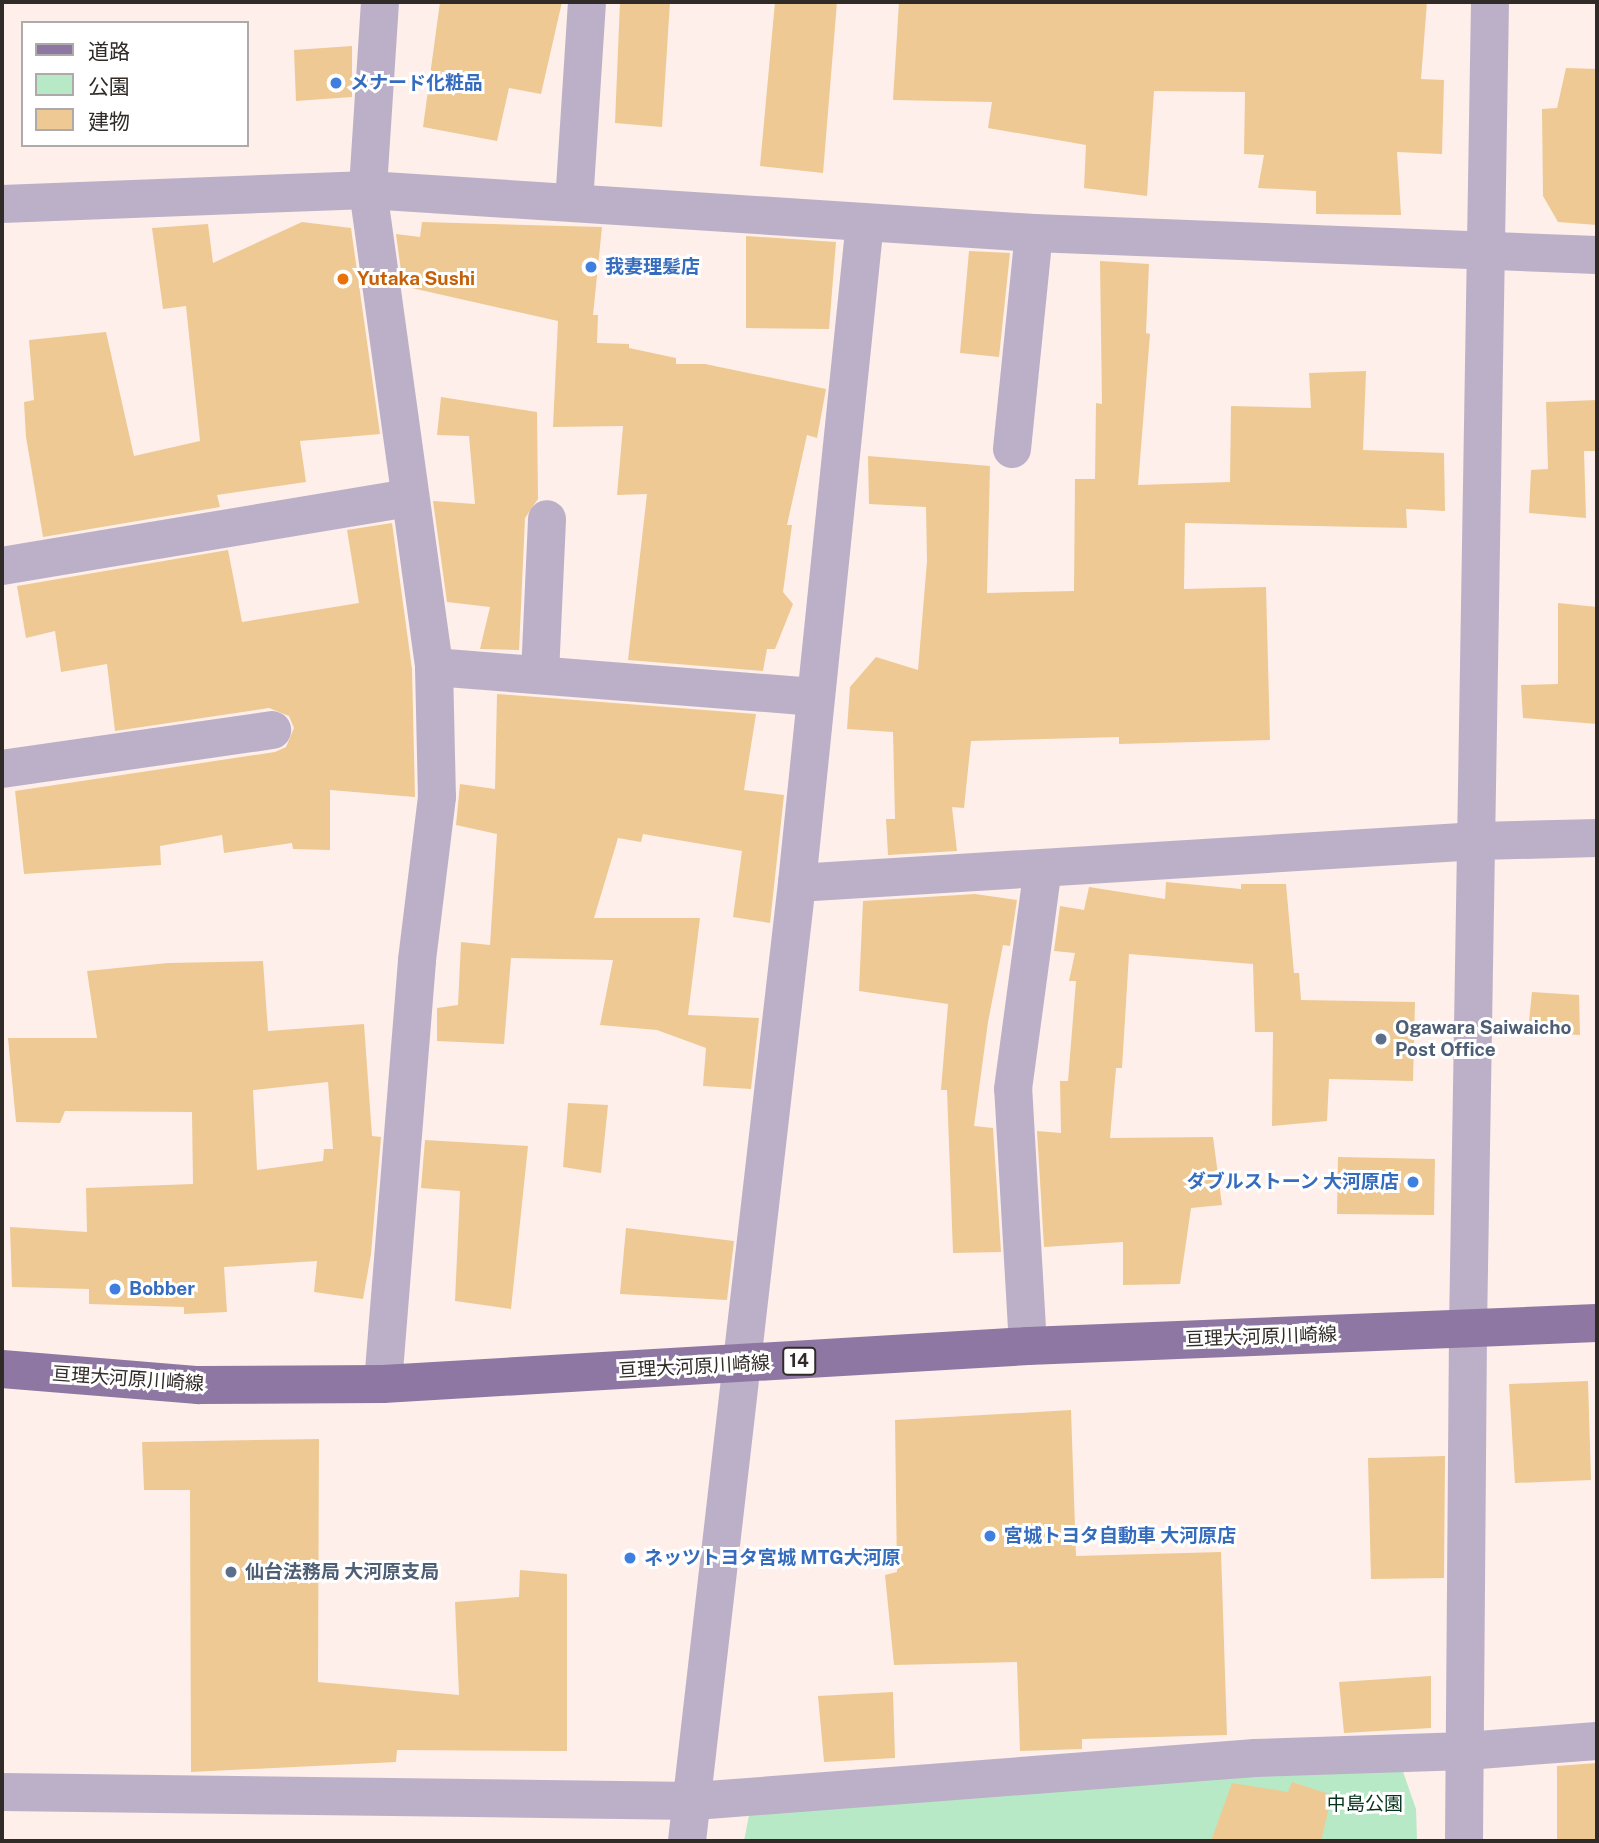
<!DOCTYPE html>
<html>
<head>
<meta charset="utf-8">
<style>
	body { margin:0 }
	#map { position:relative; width:1599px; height:1843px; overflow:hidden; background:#feefea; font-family:"Public Sans","Noto Sans JP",sans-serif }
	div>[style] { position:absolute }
	.green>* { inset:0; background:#b7e9c6 }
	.building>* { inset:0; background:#eec993 }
	.minor>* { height:38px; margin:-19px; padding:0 19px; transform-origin:19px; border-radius:19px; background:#bcb0c8 }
	.tertiary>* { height:38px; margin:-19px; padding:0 19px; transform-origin:19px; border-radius:19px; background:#bcb0c8 }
	.primary>* { height:38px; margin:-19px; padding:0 19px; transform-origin:19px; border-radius:19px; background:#8e77a2 }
	.dots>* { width:19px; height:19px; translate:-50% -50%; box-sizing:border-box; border:4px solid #fff; border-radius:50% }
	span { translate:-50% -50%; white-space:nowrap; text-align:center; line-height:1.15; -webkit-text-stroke:6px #fff; paint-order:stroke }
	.shield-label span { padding:2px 5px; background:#fff; border:2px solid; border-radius:5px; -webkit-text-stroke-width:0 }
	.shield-label { font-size:18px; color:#312b28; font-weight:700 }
	.shop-label { font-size:19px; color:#366cbe; font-weight:700 }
	.left { translate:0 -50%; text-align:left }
	.right { translate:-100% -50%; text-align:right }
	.food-label { font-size:19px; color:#c56008; font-weight:700 }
	.service-label { font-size:19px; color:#4e5e75; font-weight:700 }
	.street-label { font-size:19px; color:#312b28 }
	.park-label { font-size:19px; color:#06341b }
	.frame { position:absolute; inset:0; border:4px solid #312b28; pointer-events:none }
	.legend { position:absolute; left:21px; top:21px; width:228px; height:126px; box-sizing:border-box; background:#fff; border:2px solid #adaaa9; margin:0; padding:9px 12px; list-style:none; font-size:21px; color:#312b28 }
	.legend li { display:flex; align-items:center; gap:14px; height:35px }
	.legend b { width:35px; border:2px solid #adaaa9 }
</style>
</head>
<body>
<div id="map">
	<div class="green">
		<i style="clip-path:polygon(1400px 1763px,1416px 1809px,1417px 1841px,744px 1841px,750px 1810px)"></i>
	</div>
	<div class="building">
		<i style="clip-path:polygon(440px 2px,562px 2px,541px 94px,509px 88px,497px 141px,423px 127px)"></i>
		<i style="clip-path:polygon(620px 2px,670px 2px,662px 127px,615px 123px)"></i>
		<i style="clip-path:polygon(775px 2px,837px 2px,823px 173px,760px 166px)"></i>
		<i style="clip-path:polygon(899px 2px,1427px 2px,1421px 79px,1444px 80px,1442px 154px,1397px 152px,1401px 215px,1316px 214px,1316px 191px,1258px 188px,1264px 155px,1244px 154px,1245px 92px,1154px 91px,1147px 196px,1084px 188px,1086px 145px,988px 128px,992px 102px,893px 100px)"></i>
		<i style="clip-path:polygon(352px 46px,352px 97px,296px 101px,294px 50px)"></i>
		<i style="clip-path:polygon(1566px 68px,1597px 69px,1597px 225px,1558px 222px,1543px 196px,1542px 109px,1557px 108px)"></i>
		<i style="clip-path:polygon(302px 222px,351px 228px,380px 434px,300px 441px,306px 482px,217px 495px,220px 507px,43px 537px,26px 437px,24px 402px,34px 400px,29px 340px,106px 332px,134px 456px,200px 441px,186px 306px,163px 309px,152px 228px,208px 224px,213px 263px)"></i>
		<i style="clip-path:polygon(422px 222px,602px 227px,593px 315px,598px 315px,597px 343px,629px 344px,629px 348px,676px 358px,676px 364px,705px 364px,826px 389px,817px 438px,807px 435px,787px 525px,792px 525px,783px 592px,793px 604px,775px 649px,767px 649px,763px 671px,628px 660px,647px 494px,617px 495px,623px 426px,553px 427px,558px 321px,403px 286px,396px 234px,420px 237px)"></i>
		<i style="clip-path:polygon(746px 236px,836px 242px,829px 329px,746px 328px)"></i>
		<i style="clip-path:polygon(969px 251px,1010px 253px,999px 357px,960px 353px)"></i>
		<i style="clip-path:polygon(1100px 261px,1149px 264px,1146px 333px,1150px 334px,1138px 485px,1230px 482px,1231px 406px,1311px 408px,1309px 373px,1366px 371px,1363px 450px,1444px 453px,1445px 511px,1406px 509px,1407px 528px,1185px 523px,1184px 589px,1266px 587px,1270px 740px,1119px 744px,1119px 737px,971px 741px,964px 808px,952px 807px,957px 851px,888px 855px,886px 819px,895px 819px,893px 732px,847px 729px,850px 687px,876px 657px,918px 670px,927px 561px,926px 507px,869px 504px,868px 456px,990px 466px,987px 593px,1074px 591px,1075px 479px,1095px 479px,1096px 403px,1102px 404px)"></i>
		<i style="clip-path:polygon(441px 397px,537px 412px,538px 499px,525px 518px,519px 650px,480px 649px,490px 607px,447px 602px,433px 501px,475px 504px,469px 436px,437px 435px)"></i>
		<i style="clip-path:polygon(1597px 400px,1597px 451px,1584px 451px,1586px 518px,1529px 513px,1531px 470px,1548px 469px,1546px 402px)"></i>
		<i style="clip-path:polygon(392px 523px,412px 669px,415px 797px,330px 790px,330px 850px,293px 849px,292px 843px,224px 853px,222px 835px,160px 846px,161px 865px,24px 874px,15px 791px,275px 752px,286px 747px,294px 728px,289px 716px,269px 708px,115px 731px,107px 664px,61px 672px,55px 631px,26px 638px,17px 586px,228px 550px,242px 622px,359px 603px,347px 530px)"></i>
		<i style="clip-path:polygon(1558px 603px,1597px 607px,1597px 724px,1523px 718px,1521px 685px,1558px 684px)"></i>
		<i style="clip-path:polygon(497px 694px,756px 714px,744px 790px,784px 795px,770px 923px,733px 917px,742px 851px,643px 834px,641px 842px,618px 838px,594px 918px,700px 918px,688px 1015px,759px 1018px,751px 1089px,703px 1086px,706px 1048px,657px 1030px,600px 1025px,613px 960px,511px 958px,504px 1044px,437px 1041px,437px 1008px,458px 1005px,461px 942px,490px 945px,497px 834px,456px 825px,460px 784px,495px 789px)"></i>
		<i style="clip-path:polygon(1166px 882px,1241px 889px,1241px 884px,1286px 884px,1294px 973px,1299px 973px,1301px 1000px,1415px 1002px,1413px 1081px,1329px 1079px,1327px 1121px,1272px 1126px,1273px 1032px,1255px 1032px,1253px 964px,1129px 954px,1122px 1068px,1116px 1068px,1110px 1138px,1213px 1137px,1222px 1205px,1191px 1208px,1180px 1284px,1123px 1285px,1123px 1242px,1044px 1247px,1037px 1131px,1061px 1133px,1060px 1081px,1068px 1081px,1076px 981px,1069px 981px,1075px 953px,1054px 951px,1060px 906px,1084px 910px,1089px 887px,1165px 899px)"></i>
		<i style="clip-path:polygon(975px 894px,1017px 900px,1010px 946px,1003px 945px,988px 1022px,974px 1126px,993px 1128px,1001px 1252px,953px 1253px,947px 1090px,941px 1090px,948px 1004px,859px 991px,863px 901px)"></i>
		<i style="clip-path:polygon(evenodd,263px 961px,268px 1031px,364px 1024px,372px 1136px,381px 1137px,371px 1254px,363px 1299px,314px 1292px,317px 1261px,224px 1267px,227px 1312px,184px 1314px,184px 1307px,89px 1304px,89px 1289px,12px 1287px,10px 1227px,87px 1232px,86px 1188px,193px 1184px,192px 1112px,65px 1111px,60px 1123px,16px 1122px,8px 1038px,97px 1038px,87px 971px,168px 963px,263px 961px,328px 1082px,333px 1149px,324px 1149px,323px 1161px,257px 1170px,253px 1090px,328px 1082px)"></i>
		<i style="clip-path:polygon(1532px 992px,1579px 995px,1580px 1035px,1528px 1032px)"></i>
		<i style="clip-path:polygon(568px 1103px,608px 1105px,601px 1173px,563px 1167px)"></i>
		<i style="clip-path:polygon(425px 1140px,528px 1146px,511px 1309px,455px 1301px,460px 1191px,421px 1188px)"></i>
		<i style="clip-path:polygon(1338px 1157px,1435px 1159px,1434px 1215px,1337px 1214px)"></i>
		<i style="clip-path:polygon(626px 1228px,734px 1241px,727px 1300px,620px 1294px)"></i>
		<i style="clip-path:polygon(1588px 1381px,1591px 1480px,1515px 1483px,1509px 1384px)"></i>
		<i style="clip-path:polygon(1071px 1410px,1076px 1556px,1221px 1552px,1227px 1735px,1082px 1739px,1082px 1749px,1020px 1751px,1017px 1662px,894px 1665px,885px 1575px,897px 1572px,895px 1420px)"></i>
		<i style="clip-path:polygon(319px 1439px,318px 1682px,459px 1695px,455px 1602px,519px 1597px,520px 1570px,567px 1574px,567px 1751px,397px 1750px,396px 1762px,191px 1772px,190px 1490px,144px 1490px,142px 1442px)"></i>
		<i style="clip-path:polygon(1445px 1456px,1444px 1578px,1371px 1579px,1368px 1458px)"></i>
		<i style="clip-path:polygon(1431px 1676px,1431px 1728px,1344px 1733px,1339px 1682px)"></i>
		<i style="clip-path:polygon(893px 1692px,895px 1758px,824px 1762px,818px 1696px)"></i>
		<i style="clip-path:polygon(1597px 1763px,1597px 1841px,1557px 1841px,1557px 1766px)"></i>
		<i style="clip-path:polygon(1292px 1782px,1332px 1795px,1321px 1841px,1211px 1841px,1232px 1783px,1288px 1792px)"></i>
	</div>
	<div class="minor">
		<i style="left:380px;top:2px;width:188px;rotate:93.7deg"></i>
		<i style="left:368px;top:190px;width:482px;rotate:82.1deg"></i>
		<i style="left:434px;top:667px;width:130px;rotate:88.7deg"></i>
		<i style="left:437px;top:797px;width:165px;rotate:97deg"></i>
		<i style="left:417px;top:961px;width:424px;rotate:94.6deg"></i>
		<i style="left:574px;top:203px;width:201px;rotate:-86.3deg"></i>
		<i style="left:2px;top:204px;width:366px;rotate:-2.2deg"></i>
		<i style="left:368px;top:190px;width:667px;rotate:3.69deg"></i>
		<i style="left:1034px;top:233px;width:563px;rotate:2.24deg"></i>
		<i style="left:1012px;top:449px;width:217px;rotate:-84.2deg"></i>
		<i style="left:2px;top:566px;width:412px;rotate:-9.5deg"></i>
		<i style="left:434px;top:667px;width:382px;rotate:4.5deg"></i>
		<i style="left:540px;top:674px;width:155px;rotate:-87.4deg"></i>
		<i style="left:2px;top:769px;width:273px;rotate:-8.2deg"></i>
		<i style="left:797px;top:883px;width:682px;rotate:-3.53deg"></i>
		<i style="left:1478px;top:841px;width:119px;rotate:-1.4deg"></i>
		<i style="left:1028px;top:1346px;width:257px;rotate:-93.3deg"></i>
		<i style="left:1013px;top:1089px;width:223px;rotate:-82.3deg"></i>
		<i style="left:2px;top:1792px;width:693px;rotate:0.74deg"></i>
		<i style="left:695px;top:1801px;width:562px;rotate:-4.39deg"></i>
		<i style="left:1255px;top:1758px;width:211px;rotate:-1.9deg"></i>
		<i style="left:1466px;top:1751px;width:131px;rotate:-4.4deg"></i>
		<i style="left:687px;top:1841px;width:964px;rotate:-83.45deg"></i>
		<i style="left:797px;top:883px;width:664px;rotate:-84.13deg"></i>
		<i style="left:1464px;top:1841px;width:512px;rotate:-89.55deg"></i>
	</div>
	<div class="tertiary">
		<i style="left:1468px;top:1329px;width:1327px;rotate:-89.05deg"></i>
	</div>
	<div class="primary">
		<i style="left:2px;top:1369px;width:197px;rotate:4.7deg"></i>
		<i style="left:198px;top:1385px;width:185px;rotate:-0.3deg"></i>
		<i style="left:383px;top:1384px;width:646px;rotate:-3.37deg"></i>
		<i style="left:1028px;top:1346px;width:569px;rotate:-2.31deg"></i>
	</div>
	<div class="dots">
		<i style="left:336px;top:83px;background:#3f7fe0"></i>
		<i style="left:591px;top:267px;background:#3f7fe0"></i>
		<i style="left:343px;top:279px;background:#e8710a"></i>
		<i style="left:1381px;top:1039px;background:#5c6f8a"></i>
		<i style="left:1413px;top:1182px;background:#3f7fe0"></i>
		<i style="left:115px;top:1289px;background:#3f7fe0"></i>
		<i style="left:990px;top:1536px;background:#3f7fe0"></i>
		<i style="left:630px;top:1558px;background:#3f7fe0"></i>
		<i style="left:231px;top:1572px;background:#5c6f8a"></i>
	</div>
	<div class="shield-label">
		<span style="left:799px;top:1361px">14</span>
	</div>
	<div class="shop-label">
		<span class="left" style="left:350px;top:83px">メナード化粧品</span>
		<span class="left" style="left:605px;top:267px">我妻理髪店</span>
		<span class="right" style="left:1399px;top:1182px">ダブルストーン 大河原店</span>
		<span class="left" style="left:129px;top:1289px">Bobber</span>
		<span class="left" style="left:1004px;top:1536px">宮城トヨタ自動車 大河原店</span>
		<span class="left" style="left:644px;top:1558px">ネッツトヨタ宮城 MTG大河原</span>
	</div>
	<div class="food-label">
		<span class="left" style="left:357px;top:279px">Yutaka Sushi</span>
	</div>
	<div class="service-label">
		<span class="left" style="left:1395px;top:1039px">Ogawara Saiwaicho<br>Post Office</span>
		<span class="left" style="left:245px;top:1572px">仙台法務局 大河原支局</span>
	</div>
	<div class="street-label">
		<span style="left:1261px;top:1337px;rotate:-2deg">亘理大河原川崎線</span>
		<span style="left:694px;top:1367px;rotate:-3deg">亘理大河原川崎線</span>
		<span style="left:128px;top:1379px;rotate:4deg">亘理大河原川崎線</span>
	</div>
	<div class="park-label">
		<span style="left:1365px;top:1804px">中島公園</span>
	</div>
	<div class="frame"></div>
	<ul class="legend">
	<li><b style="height:9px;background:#8e77a2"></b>道路</li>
	<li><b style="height:19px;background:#b7e9c6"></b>公園</li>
	<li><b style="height:19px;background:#eec993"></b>建物</li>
	</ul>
</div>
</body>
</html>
